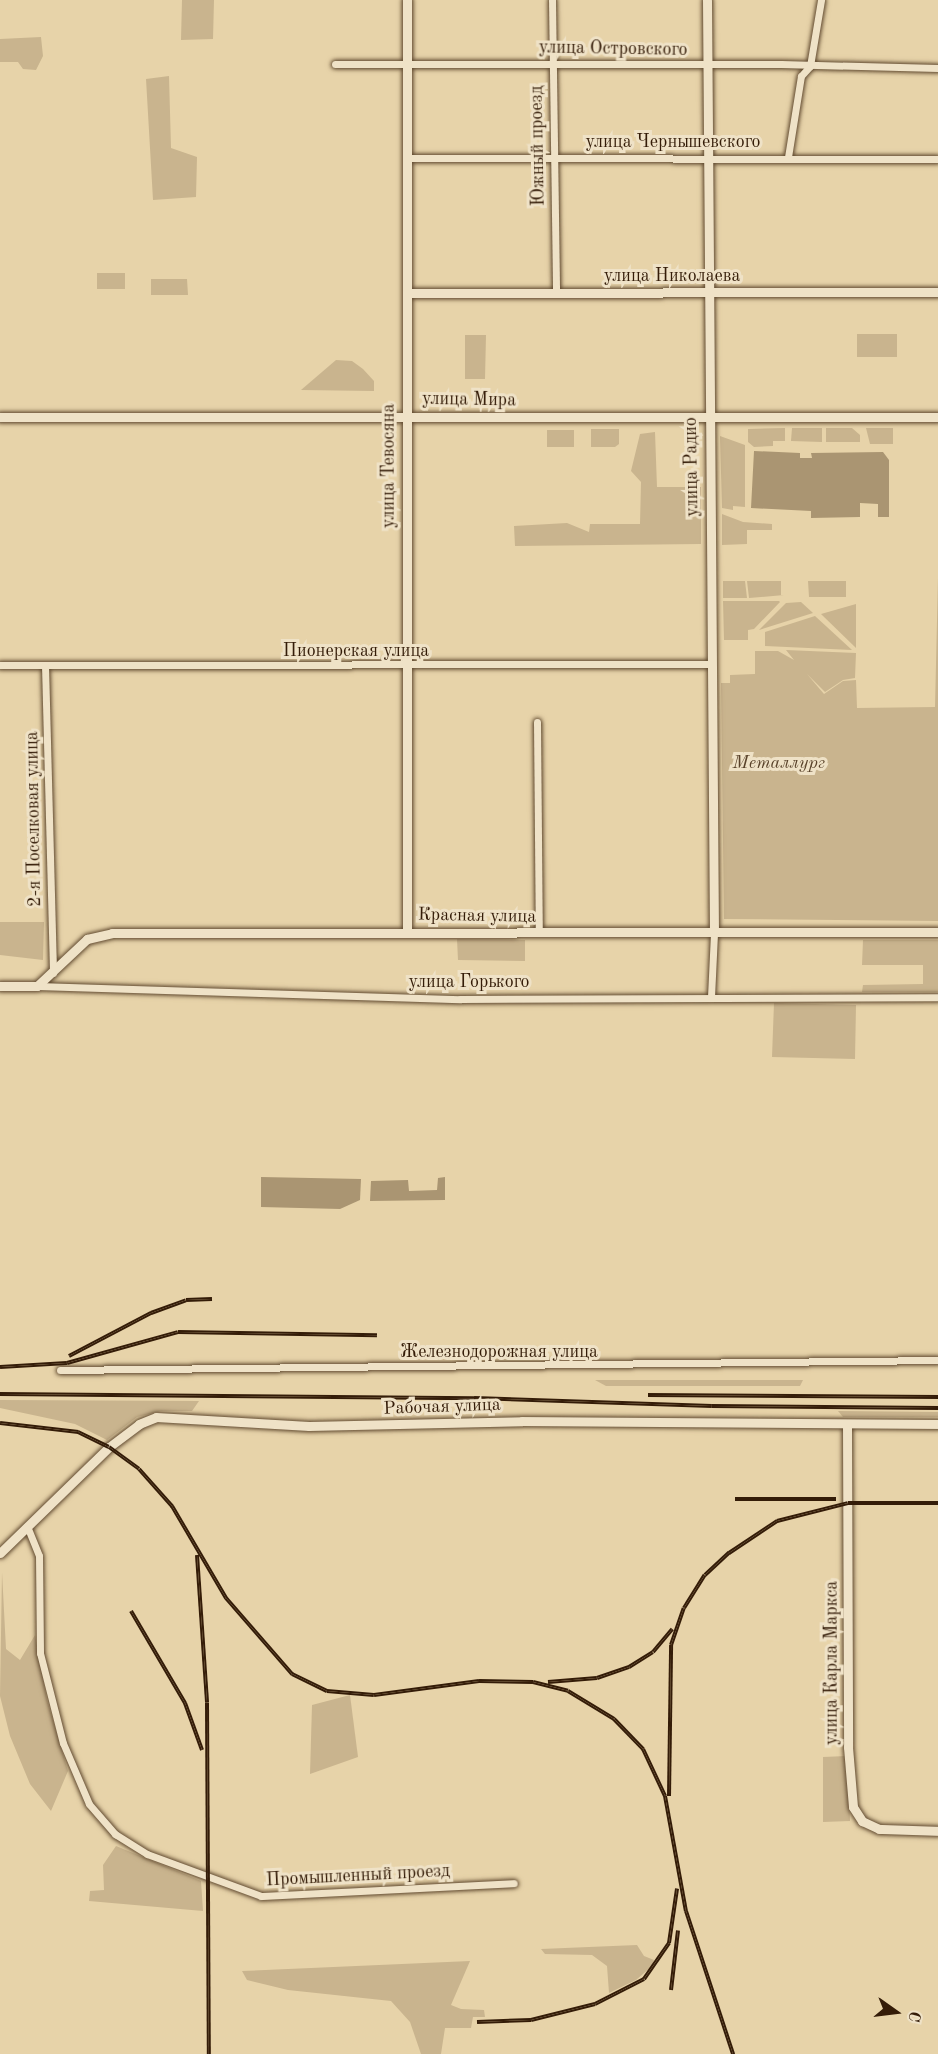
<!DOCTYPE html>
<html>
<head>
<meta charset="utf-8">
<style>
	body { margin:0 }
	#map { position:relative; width:938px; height:2054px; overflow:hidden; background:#e7d3a9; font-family:"Old Standard TT",serif }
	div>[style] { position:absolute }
	.green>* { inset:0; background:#c9b48e }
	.water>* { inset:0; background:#aa9572 }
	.roads { filter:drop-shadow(0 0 2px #614a30) drop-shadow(0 0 2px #614a30) }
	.street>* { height:7px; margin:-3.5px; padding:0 3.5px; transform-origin:3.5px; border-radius:3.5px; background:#efe2c7 }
	.secondary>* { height:9px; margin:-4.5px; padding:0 4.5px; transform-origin:4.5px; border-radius:4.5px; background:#efe2c7 }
	.rail>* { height:4px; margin-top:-2px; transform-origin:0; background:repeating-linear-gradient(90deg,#efe2c7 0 4.5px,#341c08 0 9px); box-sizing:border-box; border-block:2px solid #341c08 }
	span { translate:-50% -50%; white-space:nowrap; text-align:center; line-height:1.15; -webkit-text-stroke:6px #efe2c7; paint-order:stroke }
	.street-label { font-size:18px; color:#341c08 }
	.park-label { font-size:18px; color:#59422a; font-style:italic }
	.north { position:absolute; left:866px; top:1982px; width:60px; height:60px; -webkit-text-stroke:4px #efe2c7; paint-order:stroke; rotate:104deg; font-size:16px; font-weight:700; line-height:24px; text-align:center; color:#341c08 }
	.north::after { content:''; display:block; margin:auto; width:21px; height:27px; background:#341c08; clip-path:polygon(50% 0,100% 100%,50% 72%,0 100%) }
</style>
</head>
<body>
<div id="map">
	<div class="green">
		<i style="clip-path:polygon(182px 0,214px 0,213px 39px,181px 40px)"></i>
		<i style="clip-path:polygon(41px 37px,43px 56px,36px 70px,23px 69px,18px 62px,0 62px,0 39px)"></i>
		<i style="clip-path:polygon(169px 76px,171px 148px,197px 157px,196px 197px,153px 200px,146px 79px)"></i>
		<i style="clip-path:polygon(97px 273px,125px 273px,125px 289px,97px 289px)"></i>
		<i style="clip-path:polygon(151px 279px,187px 279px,188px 295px,151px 295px)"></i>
		<i style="clip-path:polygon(857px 334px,897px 334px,897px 357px,857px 357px)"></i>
		<i style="clip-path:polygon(465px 335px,486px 335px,485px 379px,465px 379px)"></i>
		<i style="clip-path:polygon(336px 360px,352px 361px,363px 369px,374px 381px,374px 391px,301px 390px)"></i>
		<i style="clip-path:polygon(785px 428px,785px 441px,773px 441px,773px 446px,754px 447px,748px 442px,748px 429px)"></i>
		<i style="clip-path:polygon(792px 428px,822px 428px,822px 442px,791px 441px)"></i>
		<i style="clip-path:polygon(826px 428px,852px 428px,860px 435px,860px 442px,826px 442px)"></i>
		<i style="clip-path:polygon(866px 428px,893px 428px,893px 444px,870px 444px)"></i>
		<i style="clip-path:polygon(591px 429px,619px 429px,619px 444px,615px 447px,591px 447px)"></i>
		<i style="clip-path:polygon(547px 430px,574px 430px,574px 447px,547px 447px)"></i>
		<i style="clip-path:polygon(655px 432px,657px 487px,701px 487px,701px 544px,515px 546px,514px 526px,567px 523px,589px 532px,590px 524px,640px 524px,641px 482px,631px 471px,640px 434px)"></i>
		<i style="clip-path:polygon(720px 436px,745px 445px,745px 507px,733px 506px,733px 510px,722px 508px)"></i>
		<i style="clip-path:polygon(722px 514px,743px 522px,772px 524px,772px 530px,747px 530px,747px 544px,722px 545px)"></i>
		<i style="clip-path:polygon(938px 577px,938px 921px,724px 919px,721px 683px,730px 683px,730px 675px,755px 674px,755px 651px,778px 651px,794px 660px,786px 650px,856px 653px,855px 678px,843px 680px,825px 692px,807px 674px,824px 694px,843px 681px,856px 680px,857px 708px,935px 707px)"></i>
		<i style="clip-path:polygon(723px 581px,745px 581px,747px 598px,723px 598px)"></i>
		<i style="clip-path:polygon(747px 581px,781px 581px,781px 595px,784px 595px,749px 598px)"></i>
		<i style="clip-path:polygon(808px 581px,846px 581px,846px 597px,809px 597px)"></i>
		<i style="clip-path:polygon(723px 601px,779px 601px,780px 602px,754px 629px,748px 630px,748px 640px,724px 640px)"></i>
		<i style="clip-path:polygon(801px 602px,813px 613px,759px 630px,786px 603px)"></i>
		<i style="clip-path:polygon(856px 604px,856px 648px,821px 614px)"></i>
		<i style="clip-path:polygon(815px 616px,852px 650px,765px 646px,765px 632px)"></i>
		<i style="clip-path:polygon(0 922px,44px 922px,43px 960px,0 955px)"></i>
		<i style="clip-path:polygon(457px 939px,525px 940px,525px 961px,458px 960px)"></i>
		<i style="clip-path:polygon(863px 940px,938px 940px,938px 992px,862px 992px,863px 985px,923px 984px,923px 965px,862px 965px)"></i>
		<i style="clip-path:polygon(774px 1003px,856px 1005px,855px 1059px,772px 1057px)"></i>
		<i style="clip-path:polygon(595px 1380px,803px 1380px,800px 1386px,606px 1386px)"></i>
		<i style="clip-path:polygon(0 1400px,199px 1401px,192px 1411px,161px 1411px,137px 1417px,107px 1440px,75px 1424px,0 1408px)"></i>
		<i style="clip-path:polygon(838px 1411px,938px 1412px,938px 1417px,843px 1417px)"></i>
		<i style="clip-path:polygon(2px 1572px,6px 1649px,20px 1660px,35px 1635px,47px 1700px,68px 1771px,51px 1811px,30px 1784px,10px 1736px,0 1696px)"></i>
		<i style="clip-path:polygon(350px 1695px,358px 1757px,310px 1774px,312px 1705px)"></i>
		<i style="clip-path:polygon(847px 1756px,850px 1821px,823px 1822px,823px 1757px)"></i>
		<i style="clip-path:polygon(116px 1846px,201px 1881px,203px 1911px,89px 1901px,90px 1891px,104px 1890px,103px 1865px)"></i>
		<i style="clip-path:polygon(637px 1945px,644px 1956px,654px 1960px,651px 1967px,636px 1980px,609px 1993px,607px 1966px,592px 1955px,545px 1954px,541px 1949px)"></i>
		<i style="clip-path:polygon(470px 1961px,451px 2005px,461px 2009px,484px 2010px,485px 2017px,473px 2017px,471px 2028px,445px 2028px,441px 2054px,421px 2054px,410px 2022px,391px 2001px,288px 1990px,247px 1980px,242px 1971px)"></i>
	</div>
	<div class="water">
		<i style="clip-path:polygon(754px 451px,800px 453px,800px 458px,812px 458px,811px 453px,883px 452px,889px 460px,889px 517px,878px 517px,878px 504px,860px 503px,860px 517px,811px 518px,811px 511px,751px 508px)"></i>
		<i style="clip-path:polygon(261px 1177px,361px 1179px,360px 1200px,340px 1209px,261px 1207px)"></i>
		<i style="clip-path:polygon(445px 1177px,445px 1200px,370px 1201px,371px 1181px,408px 1180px,409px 1191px,437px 1190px,438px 1178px)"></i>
	</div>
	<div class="roads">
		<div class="street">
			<i style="left:552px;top:0;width:293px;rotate:89.2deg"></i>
			<i style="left:335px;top:64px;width:446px"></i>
			<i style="left:781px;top:64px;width:157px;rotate:1.5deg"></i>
			<i style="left:788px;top:157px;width:82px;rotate:-80.9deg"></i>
			<i style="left:801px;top:76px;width:13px;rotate:-48deg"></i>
			<i style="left:810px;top:66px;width:67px;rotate:-80.5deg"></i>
			<i style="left:408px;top:158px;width:529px;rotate:0.11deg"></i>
			<i style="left:0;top:665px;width:712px;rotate:-0.08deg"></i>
			<i style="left:45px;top:665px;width:308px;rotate:88.5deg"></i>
			<i style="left:537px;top:722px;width:211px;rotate:89.5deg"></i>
			<i style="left:37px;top:986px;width:423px;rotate:1.8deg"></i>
			<i style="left:460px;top:999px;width:478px;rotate:-0.2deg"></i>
			<i style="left:711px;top:997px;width:64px;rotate:-87.3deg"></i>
			<i style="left:60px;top:1370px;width:878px;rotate:-0.65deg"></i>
			<i style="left:27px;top:1526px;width:32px;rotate:68deg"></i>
			<i style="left:39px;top:1556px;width:97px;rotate:89.4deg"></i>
			<i style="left:40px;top:1653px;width:93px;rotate:75.7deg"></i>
			<i style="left:63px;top:1743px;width:66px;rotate:66.9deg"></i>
			<i style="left:89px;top:1804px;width:40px;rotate:49deg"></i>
			<i style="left:115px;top:1834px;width:38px;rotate:32deg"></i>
			<i style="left:147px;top:1854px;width:121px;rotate:20.2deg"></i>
			<i style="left:261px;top:1896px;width:253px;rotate:-2.9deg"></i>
		</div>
		<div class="secondary">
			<i style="left:407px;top:0;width:932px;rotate:90deg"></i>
			<i style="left:707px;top:0;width:933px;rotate:89.57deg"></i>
			<i style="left:407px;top:293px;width:531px;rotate:-0.11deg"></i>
			<i style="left:0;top:417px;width:938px"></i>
			<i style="left:0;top:986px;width:37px"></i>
			<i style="left:37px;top:986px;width:69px;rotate:-43.2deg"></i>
			<i style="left:87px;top:939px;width:26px;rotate:-13deg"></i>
			<i style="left:112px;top:933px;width:826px;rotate:-0.07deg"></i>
			<i style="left:847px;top:1425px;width:322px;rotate:89.8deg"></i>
			<i style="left:848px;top:1747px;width:60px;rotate:85.2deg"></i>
			<i style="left:853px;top:1807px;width:17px;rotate:57deg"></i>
			<i style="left:862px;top:1821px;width:19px;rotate:25deg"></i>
			<i style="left:879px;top:1829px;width:59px;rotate:1.9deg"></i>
			<i style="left:0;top:1553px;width:152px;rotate:-44.2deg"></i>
			<i style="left:109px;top:1447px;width:38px;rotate:-37deg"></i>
			<i style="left:139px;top:1424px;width:18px;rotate:-22deg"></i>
			<i style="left:156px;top:1417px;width:153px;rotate:3.4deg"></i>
			<i style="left:309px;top:1426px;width:213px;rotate:-1.3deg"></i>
			<i style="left:522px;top:1421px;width:416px;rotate:0.4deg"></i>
		</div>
	</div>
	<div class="rail">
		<i style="left:69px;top:1356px;width:93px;rotate:-27.7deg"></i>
		<i style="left:151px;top:1313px;width:37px;rotate:-20deg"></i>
		<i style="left:186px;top:1300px;width:26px;rotate:-2deg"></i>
		<i style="left:0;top:1367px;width:67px;rotate:-3.4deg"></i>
		<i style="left:67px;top:1363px;width:115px;rotate:-15.6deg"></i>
		<i style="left:178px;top:1332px;width:199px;rotate:0.9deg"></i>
		<i style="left:0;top:1394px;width:474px;rotate:0.5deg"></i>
		<i style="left:474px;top:1398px;width:238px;rotate:1.9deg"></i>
		<i style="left:712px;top:1406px;width:226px;rotate:0.5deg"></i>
		<i style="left:648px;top:1395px;width:290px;rotate:0.4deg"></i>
		<i style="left:0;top:1423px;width:79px;rotate:6.6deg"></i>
		<i style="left:78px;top:1432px;width:34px;rotate:26deg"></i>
		<i style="left:109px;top:1447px;width:37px;rotate:36deg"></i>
		<i style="left:139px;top:1469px;width:50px;rotate:48.3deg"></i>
		<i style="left:172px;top:1506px;width:107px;rotate:59.6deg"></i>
		<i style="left:226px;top:1598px;width:101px;rotate:49deg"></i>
		<i style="left:292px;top:1674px;width:39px;rotate:26deg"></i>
		<i style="left:327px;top:1691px;width:47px;rotate:4.9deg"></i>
		<i style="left:374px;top:1695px;width:106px;rotate:-7.6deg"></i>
		<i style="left:479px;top:1681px;width:54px;rotate:1.1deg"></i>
		<i style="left:533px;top:1682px;width:36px;rotate:14deg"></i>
		<i style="left:568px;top:1691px;width:54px;rotate:31.3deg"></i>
		<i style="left:614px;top:1719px;width:42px;rotate:46deg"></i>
		<i style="left:643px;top:1749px;width:52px;rotate:64.9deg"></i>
		<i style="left:665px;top:1796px;width:117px;rotate:79.7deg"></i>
		<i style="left:686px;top:1911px;width:151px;rotate:71.8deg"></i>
		<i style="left:735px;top:1499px;width:101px"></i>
		<i style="left:197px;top:1555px;width:148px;rotate:86.1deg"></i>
		<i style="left:207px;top:1703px;width:351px;rotate:89.7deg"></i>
		<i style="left:131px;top:1611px;width:107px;rotate:59.6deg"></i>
		<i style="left:185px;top:1703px;width:50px;rotate:70.1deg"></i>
		<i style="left:548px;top:1682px;width:49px;rotate:-4.7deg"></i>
		<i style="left:597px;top:1678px;width:34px;rotate:-19deg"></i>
		<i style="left:629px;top:1667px;width:28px;rotate:-32deg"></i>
		<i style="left:653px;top:1652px;width:30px;rotate:-50deg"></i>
		<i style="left:669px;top:1796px;width:151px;rotate:-89.2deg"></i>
		<i style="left:671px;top:1645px;width:39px;rotate:-71deg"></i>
		<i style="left:684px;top:1608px;width:39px;rotate:-58deg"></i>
		<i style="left:705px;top:1575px;width:33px;rotate:-43deg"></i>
		<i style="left:729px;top:1553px;width:58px;rotate:-33.7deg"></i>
		<i style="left:777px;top:1521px;width:73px;rotate:-14.2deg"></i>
		<i style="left:848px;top:1503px;width:90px"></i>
		<i style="left:671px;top:1990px;width:60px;rotate:-83.3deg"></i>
		<i style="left:477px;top:2022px;width:54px;rotate:-2.1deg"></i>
		<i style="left:531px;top:2020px;width:66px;rotate:-14deg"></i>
		<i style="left:595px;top:2004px;width:55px;rotate:-27deg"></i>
		<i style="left:644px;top:1979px;width:44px;rotate:-55.2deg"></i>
		<i style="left:669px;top:1943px;width:55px;rotate:-81.6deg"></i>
	</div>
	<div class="street-label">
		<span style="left:613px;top:49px;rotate:1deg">улица Островского</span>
		<span style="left:673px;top:142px">улица Чернышевского</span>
		<span style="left:538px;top:146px;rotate:-91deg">Южный проезд</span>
		<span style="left:672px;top:276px">улица Николаева</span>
		<span style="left:469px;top:400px;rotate:1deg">улица Мира</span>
		<span style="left:389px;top:466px;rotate:-90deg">улица Тевосяна</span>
		<span style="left:692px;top:467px;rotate:-91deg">улица Радио</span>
		<span style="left:356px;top:651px">Пионерская улица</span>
		<span style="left:34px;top:819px;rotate:-91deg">2-я Поселковая улица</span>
		<span style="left:477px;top:916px;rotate:1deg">Красная улица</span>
		<span style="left:469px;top:982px">улица Горького</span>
		<span style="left:499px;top:1352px">Железнодорожная улица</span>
		<span style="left:442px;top:1407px;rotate:-2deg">Рабочая улица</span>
		<span style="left:832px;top:1663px;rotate:-90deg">улица Карла Маркса</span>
		<span style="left:358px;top:1876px;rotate:-3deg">Промышленный проезд</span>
	</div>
	<div class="park-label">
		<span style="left:779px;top:763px">Металлург</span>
	</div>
	<div class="north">С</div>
</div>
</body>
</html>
